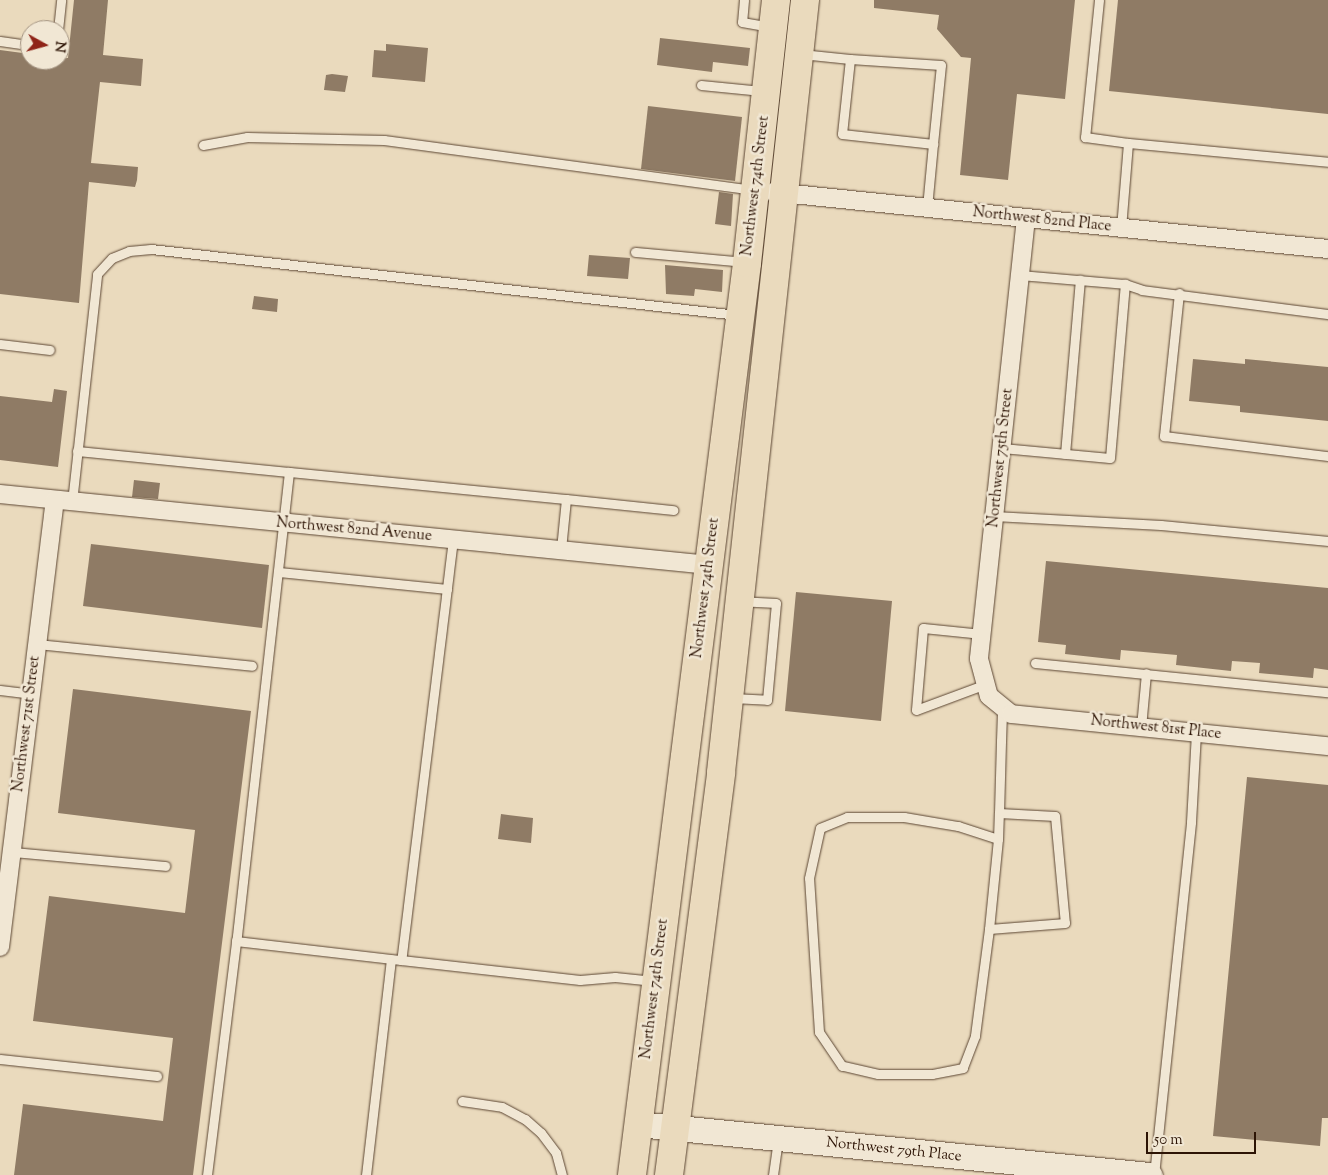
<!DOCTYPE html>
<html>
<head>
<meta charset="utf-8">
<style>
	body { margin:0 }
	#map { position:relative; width:1328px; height:1175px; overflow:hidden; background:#eadabd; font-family:"Sorts Mill Goudy",serif }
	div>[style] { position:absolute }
	.building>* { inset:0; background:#8f7b65 }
	.roads { filter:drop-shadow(0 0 1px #5c4633) drop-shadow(0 0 1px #5c4633) }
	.service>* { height:9px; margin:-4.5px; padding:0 4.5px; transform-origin:4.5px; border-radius:4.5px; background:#f1e7d4 }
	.minor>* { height:18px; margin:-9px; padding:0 9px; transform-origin:9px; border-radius:9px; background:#f1e7d4 }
	.secondary>* { height:25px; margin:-12.5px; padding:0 12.5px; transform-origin:12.5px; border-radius:12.5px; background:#f1e7d4 }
	.primary>* { height:28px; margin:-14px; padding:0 14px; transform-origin:14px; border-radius:14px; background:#eadabd }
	span { translate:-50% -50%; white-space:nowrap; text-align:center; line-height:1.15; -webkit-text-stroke:5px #f1e7d4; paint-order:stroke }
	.street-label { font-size:15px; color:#2d1405 }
	.north { position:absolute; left:20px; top:20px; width:50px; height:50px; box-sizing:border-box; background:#f1e7d4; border:1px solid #a39381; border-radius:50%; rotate:97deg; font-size:14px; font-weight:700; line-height:20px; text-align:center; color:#2d1405 }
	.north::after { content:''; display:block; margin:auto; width:18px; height:22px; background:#8f2418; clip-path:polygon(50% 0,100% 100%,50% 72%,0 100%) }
	.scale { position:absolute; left:1146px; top:1132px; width:110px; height:22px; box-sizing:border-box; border:2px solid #2d1405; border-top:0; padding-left:6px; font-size:15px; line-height:18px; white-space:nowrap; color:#2d1405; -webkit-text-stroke:4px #f1e7d4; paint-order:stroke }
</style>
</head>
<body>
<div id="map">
	<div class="building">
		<i style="clip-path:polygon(74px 0,108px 0,103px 55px,143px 59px,141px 86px,100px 82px,91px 163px,138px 167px,137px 180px,135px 187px,89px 182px,79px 303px,0 294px,0 50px,30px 54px,30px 60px,68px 58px)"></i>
		<i style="clip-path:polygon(874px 0,1075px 0,1065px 99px,1017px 94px,1008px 180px,960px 175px,971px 58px,961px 57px,937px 29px,939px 15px,874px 8px)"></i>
		<i style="clip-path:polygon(1118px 0,1328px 0,1328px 114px,1109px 91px)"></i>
		<i style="clip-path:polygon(660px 38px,750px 48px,748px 66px,713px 62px,712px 72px,657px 65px)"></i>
		<i style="clip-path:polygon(386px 44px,428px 48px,425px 82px,372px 77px,374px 50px,386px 51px)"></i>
		<i style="clip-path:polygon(332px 74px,348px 76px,345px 92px,324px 90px,326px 75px)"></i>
		<i style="clip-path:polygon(648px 106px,742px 117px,735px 181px,641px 169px)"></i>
		<i style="clip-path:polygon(719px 192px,733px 194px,731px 226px,715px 224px)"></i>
		<i style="clip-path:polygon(589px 255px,630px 258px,628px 279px,587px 276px)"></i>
		<i style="clip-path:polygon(665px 265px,723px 270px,722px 292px,695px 289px,694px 296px,666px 294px)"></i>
		<i style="clip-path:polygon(254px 296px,278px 299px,277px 312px,252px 309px)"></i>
		<i style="clip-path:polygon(1193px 359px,1245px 364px,1245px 359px,1328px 367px,1328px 421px,1240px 412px,1240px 406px,1189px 401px)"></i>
		<i style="clip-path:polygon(54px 389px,67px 391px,58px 467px,0 460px,0 396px,52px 402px)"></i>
		<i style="clip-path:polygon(134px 480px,160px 483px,158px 499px,132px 497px)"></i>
		<i style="clip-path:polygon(91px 544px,269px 565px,262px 628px,83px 606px)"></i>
		<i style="clip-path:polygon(1046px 561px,1328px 588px,1328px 670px,1314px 668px,1313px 678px,1259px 673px,1260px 663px,1232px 661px,1231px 671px,1176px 665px,1177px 655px,1121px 650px,1120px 660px,1065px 654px,1066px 645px,1038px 642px)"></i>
		<i style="clip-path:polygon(796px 592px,892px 601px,881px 721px,785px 711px)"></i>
		<i style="clip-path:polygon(73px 689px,251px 711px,193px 1175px,14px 1175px,23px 1104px,163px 1121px,173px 1038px,33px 1021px,49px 896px,185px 913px,195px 830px,58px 813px)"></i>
		<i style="clip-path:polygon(1247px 777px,1328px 785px,1328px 1118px,1322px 1118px,1320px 1146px,1213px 1136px)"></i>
		<i style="clip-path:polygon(501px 814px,533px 818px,531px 843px,498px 839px)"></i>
	</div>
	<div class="roads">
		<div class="service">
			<i style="left:744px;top:0;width:22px;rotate:95deg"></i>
			<i style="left:742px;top:22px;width:29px;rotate:10deg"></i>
			<i style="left:1099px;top:0;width:138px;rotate:95.8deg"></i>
			<i style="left:1085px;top:137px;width:43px;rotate:7.9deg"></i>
			<i style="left:1128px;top:143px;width:85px;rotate:94.7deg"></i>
			<i style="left:58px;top:30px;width:30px;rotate:-84deg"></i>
			<i style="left:0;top:41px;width:30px;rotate:8deg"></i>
			<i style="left:801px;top:54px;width:49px;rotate:5.8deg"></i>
			<i style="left:850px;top:59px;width:75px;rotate:96.1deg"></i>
			<i style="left:842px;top:134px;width:92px;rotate:6.3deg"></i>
			<i style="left:933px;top:144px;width:63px;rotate:95.4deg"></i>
			<i style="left:850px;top:59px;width:91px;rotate:3.8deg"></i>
			<i style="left:941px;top:65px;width:79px;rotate:95.8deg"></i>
			<i style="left:701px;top:85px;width:61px;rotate:5.6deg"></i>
			<i style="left:1128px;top:143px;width:201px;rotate:5.4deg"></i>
			<i style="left:203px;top:145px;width:45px;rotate:-10.3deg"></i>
			<i style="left:247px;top:137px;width:137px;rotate:1.3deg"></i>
			<i style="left:384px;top:140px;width:372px;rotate:7.7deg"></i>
			<i style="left:635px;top:252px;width:109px;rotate:5.2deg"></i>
			<i style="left:1125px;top:284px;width:18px;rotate:19deg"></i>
			<i style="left:1142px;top:290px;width:188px;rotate:7.4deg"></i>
			<i style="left:1179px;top:293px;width:144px;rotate:96deg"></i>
			<i style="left:1164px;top:436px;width:165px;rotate:7deg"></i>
			<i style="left:0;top:344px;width:50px;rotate:6.8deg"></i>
			<i style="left:1002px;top:448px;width:108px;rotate:5.3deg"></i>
			<i style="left:1110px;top:458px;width:175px;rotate:-85.1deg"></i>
			<i style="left:1125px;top:284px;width:104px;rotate:-175.1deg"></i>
			<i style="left:77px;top:451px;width:213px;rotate:5.7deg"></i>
			<i style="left:289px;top:472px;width:472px;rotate:96.4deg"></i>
			<i style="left:236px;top:941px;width:166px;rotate:6.6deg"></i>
			<i style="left:1065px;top:454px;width:175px;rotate:-85.1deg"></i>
			<i style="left:289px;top:472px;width:278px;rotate:5.6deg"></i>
			<i style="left:566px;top:499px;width:50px;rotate:95.7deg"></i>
			<i style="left:566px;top:499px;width:108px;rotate:5.9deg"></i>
			<i style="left:72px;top:502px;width:229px;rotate:-83.7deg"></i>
			<i style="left:97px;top:274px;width:22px;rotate:-47deg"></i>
			<i style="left:112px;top:258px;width:18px;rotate:-22deg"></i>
			<i style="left:129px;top:251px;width:22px;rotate:-5deg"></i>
			<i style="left:151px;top:249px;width:591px;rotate:6.42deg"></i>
			<i style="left:994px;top:516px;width:167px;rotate:3.1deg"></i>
			<i style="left:1161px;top:525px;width:168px;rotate:5.5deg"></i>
			<i style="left:453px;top:539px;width:424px;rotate:97deg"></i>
			<i style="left:401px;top:960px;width:180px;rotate:6.4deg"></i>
			<i style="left:580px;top:980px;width:35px;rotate:-5deg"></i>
			<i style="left:615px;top:977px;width:39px;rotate:6deg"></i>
			<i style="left:279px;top:572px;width:169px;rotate:5.8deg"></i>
			<i style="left:982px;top:634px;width:59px;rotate:-174.2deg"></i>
			<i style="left:923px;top:628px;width:82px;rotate:94.9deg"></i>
			<i style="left:916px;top:710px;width:75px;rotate:-20.4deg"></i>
			<i style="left:37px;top:644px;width:216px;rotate:5.8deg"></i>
			<i style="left:1035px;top:663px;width:294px;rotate:5.7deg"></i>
			<i style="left:0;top:690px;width:31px;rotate:7deg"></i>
			<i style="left:732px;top:698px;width:35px;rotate:3deg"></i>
			<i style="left:767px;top:700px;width:97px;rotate:-84.7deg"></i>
			<i style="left:776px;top:603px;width:34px;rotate:-177deg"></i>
			<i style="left:1141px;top:727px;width:54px;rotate:-84.7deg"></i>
			<i style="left:999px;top:813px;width:56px;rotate:3.1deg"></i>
			<i style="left:1055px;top:816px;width:107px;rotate:84.7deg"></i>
			<i style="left:1065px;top:923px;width:76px;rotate:175.5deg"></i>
			<i style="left:989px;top:929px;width:90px;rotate:-84.3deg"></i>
			<i style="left:998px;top:839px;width:26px;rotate:-88deg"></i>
			<i style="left:999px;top:813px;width:72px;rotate:-88.4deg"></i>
			<i style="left:1001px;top:741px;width:34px;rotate:-88deg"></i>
			<i style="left:12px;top:852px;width:154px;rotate:5.2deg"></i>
			<i style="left:989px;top:929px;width:108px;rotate:97.5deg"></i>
			<i style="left:975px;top:1036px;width:34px;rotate:111deg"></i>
			<i style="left:963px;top:1068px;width:32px;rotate:169deg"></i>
			<i style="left:932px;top:1074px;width:54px;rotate:180deg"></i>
			<i style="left:878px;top:1074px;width:37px;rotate:-167deg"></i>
			<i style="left:842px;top:1066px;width:41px;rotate:-124.1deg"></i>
			<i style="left:819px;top:1032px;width:154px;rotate:-93.7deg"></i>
			<i style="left:809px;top:878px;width:51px;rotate:-77.6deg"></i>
			<i style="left:820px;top:828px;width:29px;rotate:-22deg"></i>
			<i style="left:847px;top:817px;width:57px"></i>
			<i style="left:904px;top:817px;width:55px;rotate:9.5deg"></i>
			<i style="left:958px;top:826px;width:42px;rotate:18deg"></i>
			<i style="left:0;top:1059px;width:158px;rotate:6.2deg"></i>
			<i style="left:462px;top:1101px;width:40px;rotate:8.5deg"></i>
			<i style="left:502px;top:1107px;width:26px;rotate:28deg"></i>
			<i style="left:525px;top:1119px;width:21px;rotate:41deg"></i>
			<i style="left:541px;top:1133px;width:25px;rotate:53deg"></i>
			<i style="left:556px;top:1153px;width:23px;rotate:75deg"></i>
			<i style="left:207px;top:1175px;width:236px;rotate:-82.9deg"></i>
			<i style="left:366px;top:1175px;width:217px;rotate:-83.4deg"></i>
			<i style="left:773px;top:1175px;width:37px;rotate:-82deg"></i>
			<i style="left:1154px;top:1175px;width:355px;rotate:-84deg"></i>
			<i style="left:1191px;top:822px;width:90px;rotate:-86.8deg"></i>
		</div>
		<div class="minor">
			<i style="left:773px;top:192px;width:558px;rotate:5.86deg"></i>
			<i style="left:1026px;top:218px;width:443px;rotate:96.1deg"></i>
			<i style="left:979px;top:659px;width:38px;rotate:75deg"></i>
			<i style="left:989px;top:696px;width:28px;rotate:39deg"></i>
			<i style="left:1011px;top:714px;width:319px;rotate:5.8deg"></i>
			<i style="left:0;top:494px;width:713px;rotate:5.72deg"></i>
			<i style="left:0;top:947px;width:450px;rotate:-83deg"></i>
		</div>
		<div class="secondary">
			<i style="left:638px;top:1124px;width:514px;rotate:5.7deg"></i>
		</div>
		<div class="primary">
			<i style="left:632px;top:1175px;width:919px;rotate:-82.81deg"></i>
			<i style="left:747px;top:263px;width:265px;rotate:-83.7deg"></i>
			<i style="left:669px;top:1175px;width:406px;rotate:-82.6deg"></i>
			<i style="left:721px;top:772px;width:777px;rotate:-83.79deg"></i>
		</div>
	</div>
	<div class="street-label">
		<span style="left:756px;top:186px;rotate:-83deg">Northwest 74th Street</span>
		<span style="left:1042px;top:220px;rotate:6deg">Northwest 82nd Place</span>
		<span style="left:1001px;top:458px;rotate:-84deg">Northwest 75th Street</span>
		<span style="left:354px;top:530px;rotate:5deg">Northwest 82nd Avenue</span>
		<span style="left:706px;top:588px;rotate:-83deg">Northwest 74th Street</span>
		<span style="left:27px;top:724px;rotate:-83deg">Northwest 71st Street</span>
		<span style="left:1156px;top:728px;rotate:6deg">Northwest 81st Place</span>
		<span style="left:655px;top:989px;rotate:-83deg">Northwest 74th Street</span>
		<span style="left:894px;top:1150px;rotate:6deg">Northwest 79th Place</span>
	</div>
	<div class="north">N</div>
	<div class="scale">50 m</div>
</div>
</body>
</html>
